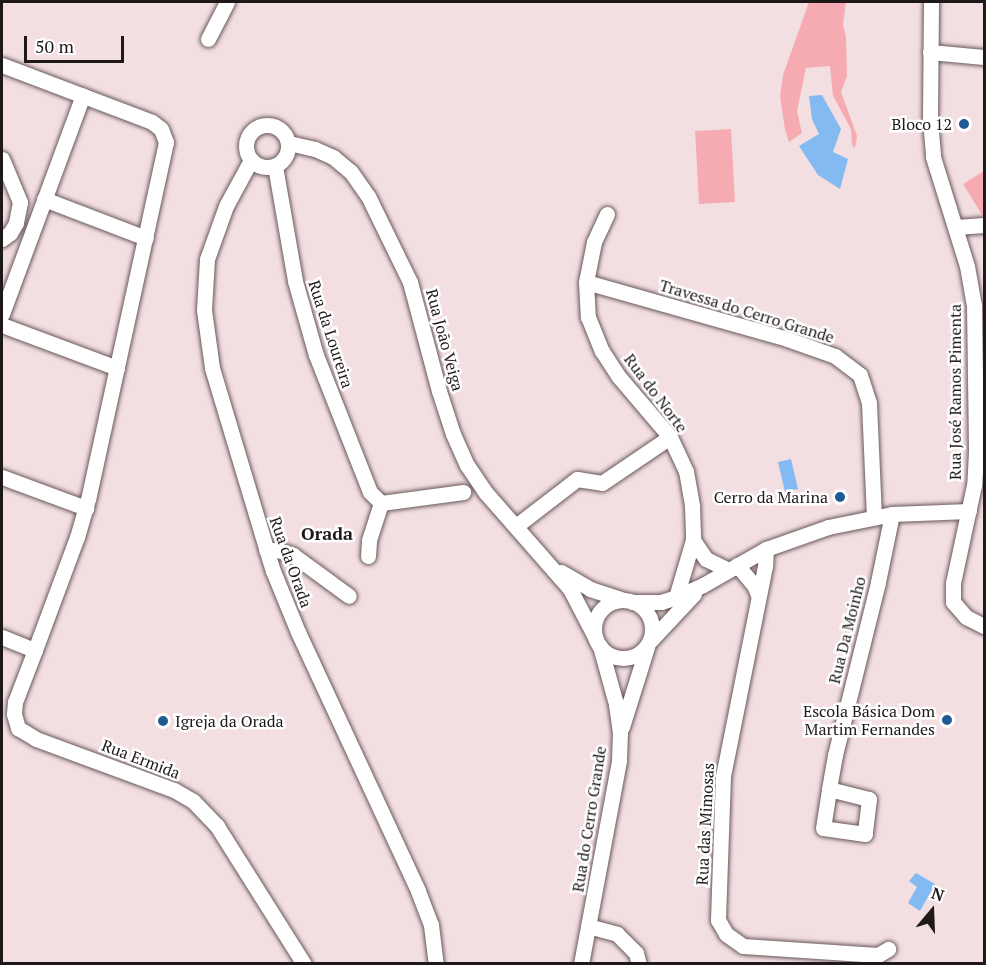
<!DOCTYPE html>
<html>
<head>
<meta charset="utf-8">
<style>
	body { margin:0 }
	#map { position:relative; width:986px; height:965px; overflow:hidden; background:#f3dfe1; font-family:"PT Serif",serif }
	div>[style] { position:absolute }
	.green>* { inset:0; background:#f6abb3 }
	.water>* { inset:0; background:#83baf1 }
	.roads { filter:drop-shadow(0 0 2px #69585a) drop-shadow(0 0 2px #69585a) }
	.minor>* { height:15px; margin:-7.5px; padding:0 7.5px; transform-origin:7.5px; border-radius:7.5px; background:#fff }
	.minor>.ring { margin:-7.5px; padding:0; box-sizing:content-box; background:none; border:15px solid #fff; border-radius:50% }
	.dots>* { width:16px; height:16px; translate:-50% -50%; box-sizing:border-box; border:3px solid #fff; border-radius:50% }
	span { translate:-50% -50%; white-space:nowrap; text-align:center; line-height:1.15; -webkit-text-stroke:5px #fff; paint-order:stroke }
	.poi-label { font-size:16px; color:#1f1819 }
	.right { translate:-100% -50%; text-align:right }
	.left { translate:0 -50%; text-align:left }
	.street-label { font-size:16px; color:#1f1819 }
	.neighbourhood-label { font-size:18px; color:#1f1819; font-weight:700 }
	.frame { position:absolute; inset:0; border:3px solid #1f1819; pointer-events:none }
	.north { position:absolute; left:902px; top:881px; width:60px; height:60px; -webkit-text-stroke:4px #fff; paint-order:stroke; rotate:19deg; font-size:16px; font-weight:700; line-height:24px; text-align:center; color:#1f1819 }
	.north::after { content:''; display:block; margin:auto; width:21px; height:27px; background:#1f1819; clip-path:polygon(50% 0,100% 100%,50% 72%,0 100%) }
	.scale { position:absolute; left:24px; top:36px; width:100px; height:27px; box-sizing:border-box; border:3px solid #1f1819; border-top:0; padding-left:8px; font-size:18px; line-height:21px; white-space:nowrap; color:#1f1819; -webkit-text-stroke:4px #fff; paint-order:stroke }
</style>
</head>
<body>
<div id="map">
	<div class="green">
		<i style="clip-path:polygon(809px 2px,846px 2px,843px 25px,846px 37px,847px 76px,841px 92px,857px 136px,855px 148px,852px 145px,851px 129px,833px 96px,830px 66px,806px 68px,797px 111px,802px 133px,789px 142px,785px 130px,780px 96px,783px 75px)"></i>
		<i style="clip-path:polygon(731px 129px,735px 202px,699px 204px,695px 131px)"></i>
		<i style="clip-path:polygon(984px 171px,984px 213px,982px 215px,963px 184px)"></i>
	</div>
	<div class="water">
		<i style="clip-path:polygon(822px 95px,841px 129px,833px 152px,848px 159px,840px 189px,818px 175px,799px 146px,819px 134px,812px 119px,809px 96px)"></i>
		<i style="clip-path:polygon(791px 459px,798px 489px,785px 492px,778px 462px)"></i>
		<i style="clip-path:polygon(916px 873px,935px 884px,920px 911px,908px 903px,917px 887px,909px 881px)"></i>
	</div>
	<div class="roads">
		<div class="minor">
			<i style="left:931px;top:2px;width:118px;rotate:90.5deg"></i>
			<i style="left:930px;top:120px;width:37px;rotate:85deg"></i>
			<i style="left:933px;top:157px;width:114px;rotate:72.7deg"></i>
			<i style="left:967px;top:266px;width:40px;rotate:80deg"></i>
			<i style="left:974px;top:305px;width:147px;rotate:89.2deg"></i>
			<i style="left:976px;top:452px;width:33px;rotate:93deg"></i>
			<i style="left:974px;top:485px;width:100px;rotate:102.1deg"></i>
			<i style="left:953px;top:583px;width:19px;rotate:90deg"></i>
			<i style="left:953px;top:602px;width:20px;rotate:49deg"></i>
			<i style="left:966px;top:617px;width:20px;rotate:27deg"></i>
			<i style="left:208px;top:39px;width:42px;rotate:-62.8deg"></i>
			<i style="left:930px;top:52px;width:54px;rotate:5.3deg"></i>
			<i style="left:2px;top:65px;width:160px;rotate:20.8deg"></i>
			<i style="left:152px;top:122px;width:11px;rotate:38deg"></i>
			<i style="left:161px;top:129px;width:14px;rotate:69deg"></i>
			<i style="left:166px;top:142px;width:365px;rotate:102.3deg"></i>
			<i style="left:88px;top:499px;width:40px;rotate:106deg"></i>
			<i style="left:77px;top:537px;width:121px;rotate:110.4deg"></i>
			<i class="ring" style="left:246px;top:125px;width:27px;height:27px"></i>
			<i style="left:289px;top:143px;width:27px;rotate:13deg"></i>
			<i style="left:315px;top:149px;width:20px;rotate:24deg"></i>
			<i style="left:333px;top:157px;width:23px;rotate:40deg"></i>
			<i style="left:351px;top:172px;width:29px;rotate:55deg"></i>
			<i style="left:368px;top:196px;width:96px;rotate:64deg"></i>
			<i style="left:410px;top:282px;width:113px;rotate:75.1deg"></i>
			<i style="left:439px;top:391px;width:45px;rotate:72deg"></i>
			<i style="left:453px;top:434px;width:34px;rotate:66deg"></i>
			<i style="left:467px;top:465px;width:34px;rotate:56deg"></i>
			<i style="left:486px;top:493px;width:128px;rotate:48.8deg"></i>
			<i style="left:570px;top:589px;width:56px;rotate:62.5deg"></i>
			<i style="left:2px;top:159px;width:47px;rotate:67.3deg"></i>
			<i style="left:20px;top:202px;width:21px;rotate:101deg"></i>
			<i style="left:16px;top:223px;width:12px;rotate:121deg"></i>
			<i style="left:10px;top:233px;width:10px;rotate:143deg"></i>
			<i style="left:251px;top:160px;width:52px;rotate:118.5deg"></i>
			<i style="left:226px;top:206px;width:56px;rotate:109.7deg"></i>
			<i style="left:207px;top:259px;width:51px;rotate:93.4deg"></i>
			<i style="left:204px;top:310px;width:59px;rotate:82.1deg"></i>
			<i style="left:212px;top:368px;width:212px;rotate:73.3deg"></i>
			<i style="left:273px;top:571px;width:66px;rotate:67.7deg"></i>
			<i style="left:298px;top:632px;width:285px;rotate:65.1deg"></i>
			<i style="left:418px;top:891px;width:36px;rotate:69deg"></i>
			<i style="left:431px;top:925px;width:39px;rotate:83deg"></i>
			<i style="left:275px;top:166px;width:117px;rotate:80.1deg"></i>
			<i style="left:295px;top:281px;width:77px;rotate:74.2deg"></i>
			<i style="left:316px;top:355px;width:147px;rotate:68.5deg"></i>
			<i style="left:370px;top:492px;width:16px;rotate:45deg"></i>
			<i style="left:381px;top:503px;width:83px;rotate:-7.6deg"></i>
			<i style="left:44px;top:199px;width:109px;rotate:20.9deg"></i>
			<i style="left:607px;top:214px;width:31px;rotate:115deg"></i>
			<i style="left:594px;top:242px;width:41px;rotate:101.3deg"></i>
			<i style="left:586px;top:282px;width:35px;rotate:87deg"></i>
			<i style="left:588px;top:317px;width:37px;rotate:68deg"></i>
			<i style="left:602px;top:351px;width:31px;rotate:57deg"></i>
			<i style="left:619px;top:377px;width:79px;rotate:49.6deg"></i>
			<i style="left:670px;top:437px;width:38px;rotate:65deg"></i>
			<i style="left:686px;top:471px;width:36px;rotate:80deg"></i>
			<i style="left:692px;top:506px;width:34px;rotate:88deg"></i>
			<i style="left:693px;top:540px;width:59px;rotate:106.6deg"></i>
			<i style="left:956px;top:227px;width:28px;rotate:-4deg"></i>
			<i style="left:586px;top:282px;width:209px;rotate:15.8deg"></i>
			<i style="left:787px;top:339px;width:51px;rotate:19.5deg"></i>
			<i style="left:835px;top:356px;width:31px;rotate:37deg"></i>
			<i style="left:860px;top:375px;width:29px;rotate:72deg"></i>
			<i style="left:869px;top:403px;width:113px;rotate:87.5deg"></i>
			<i style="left:2px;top:314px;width:233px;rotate:-69.7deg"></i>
			<i style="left:2px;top:325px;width:123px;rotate:20.5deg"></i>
			<i style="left:2px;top:477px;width:90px;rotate:20.3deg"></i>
			<i style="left:516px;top:526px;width:77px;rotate:-37.6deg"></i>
			<i style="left:577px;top:479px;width:25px;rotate:9deg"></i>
			<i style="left:602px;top:483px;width:82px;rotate:-34.1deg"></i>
			<i style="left:693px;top:540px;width:23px;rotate:56deg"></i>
			<i style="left:706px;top:559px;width:25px;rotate:26deg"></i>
			<i style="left:766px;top:549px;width:17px;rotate:93deg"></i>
			<i style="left:765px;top:566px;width:214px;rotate:101.3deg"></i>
			<i style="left:723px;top:776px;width:144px;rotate:92deg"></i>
			<i style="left:718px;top:920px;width:16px;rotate:60deg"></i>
			<i style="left:726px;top:934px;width:21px;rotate:35deg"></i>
			<i style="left:743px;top:946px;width:135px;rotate:3.8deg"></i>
			<i style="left:878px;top:955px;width:12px;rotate:-31deg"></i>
			<i style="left:266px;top:550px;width:12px"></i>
			<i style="left:278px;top:550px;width:16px;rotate:18deg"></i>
			<i style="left:293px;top:555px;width:69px;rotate:36.2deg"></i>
			<i style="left:368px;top:556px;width:16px;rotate:-86deg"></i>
			<i style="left:369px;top:540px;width:39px;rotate:-72deg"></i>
			<i style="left:737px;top:565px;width:26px;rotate:50deg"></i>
			<i style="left:754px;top:585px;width:11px;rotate:68deg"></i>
			<i style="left:561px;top:572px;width:34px;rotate:30deg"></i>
			<i style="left:590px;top:589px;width:36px;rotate:18deg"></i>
			<i class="ring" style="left:594px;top:600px;width:43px;height:43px"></i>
			<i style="left:632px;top:602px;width:29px"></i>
			<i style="left:661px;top:602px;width:16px;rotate:-18deg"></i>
			<i style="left:676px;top:597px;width:30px;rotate:-24deg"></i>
			<i style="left:703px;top:585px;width:73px;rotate:-29.7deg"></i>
			<i style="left:766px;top:549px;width:66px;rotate:-19.5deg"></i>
			<i style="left:828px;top:527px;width:65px;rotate:-11.5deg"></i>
			<i style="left:892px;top:514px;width:77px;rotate:-2.2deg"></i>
			<i style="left:2px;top:637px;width:35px;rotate:22deg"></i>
			<i style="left:35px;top:650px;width:56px;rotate:111deg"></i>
			<i style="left:15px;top:702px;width:12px;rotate:95deg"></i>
			<i style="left:14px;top:714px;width:15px;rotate:74deg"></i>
			<i style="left:18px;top:728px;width:21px;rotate:31deg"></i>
			<i style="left:36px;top:739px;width:147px;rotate:20.3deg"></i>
			<i style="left:174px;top:790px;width:22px;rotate:30deg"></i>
			<i style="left:193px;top:801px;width:35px;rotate:46deg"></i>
			<i style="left:217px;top:826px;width:163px;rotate:57.8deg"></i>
			<i style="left:651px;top:640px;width:63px;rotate:-46.9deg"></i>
			<i style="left:622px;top:727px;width:84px;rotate:-72.6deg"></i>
			<i style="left:829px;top:789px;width:41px;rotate:14deg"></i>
			<i style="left:869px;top:799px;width:35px;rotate:97deg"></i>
			<i style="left:865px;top:834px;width:42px;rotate:-171.9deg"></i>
			<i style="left:823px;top:828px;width:39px;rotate:-81deg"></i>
			<i style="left:829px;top:789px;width:35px;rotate:-80deg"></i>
			<i style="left:835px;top:755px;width:178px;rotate:-76deg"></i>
			<i style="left:878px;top:582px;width:69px;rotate:-78.4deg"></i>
			<i style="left:588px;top:926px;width:30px;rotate:15deg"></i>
			<i style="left:617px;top:934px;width:27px;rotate:45deg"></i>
			<i style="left:636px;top:953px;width:11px;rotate:75deg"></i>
			<i style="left:581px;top:964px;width:208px;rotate:-79.4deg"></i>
			<i style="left:619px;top:760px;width:27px;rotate:-88deg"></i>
			<i style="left:620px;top:733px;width:29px;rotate:-98deg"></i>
			<i style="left:616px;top:704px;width:60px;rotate:-105.4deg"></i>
		</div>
	</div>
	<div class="dots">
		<i style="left:964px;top:124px;background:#1f5b92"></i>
		<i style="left:840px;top:497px;background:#1f5b92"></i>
		<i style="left:947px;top:720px;background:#1f5b92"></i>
		<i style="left:163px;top:721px;background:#1f5b92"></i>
	</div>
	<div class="poi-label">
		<span class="right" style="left:952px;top:124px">Bloco 12</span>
		<span class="right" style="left:828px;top:497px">Cerro da Marina</span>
		<span class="right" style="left:935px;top:720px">Escola Básica Dom<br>Martim Fernandes</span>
		<span class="left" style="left:175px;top:721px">Igreja da Orada</span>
	</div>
	<div class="street-label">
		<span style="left:747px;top:311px;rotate:17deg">Travessa do Cerro Grande</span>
		<span style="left:331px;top:334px;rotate:72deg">Rua da Loureira</span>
		<span style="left:445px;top:340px;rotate:75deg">Rua João Veiga</span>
		<span style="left:955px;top:392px;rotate:-90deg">Rua José Ramos Pimenta</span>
		<span style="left:656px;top:393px;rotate:53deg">Rua do Norte</span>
		<span style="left:291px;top:562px;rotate:70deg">Rua da Orada</span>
		<span style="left:847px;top:630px;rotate:-76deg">Rua Da Moinho</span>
		<span style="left:141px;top:759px;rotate:21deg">Rua Ermida</span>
		<span style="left:589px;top:819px;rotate:-81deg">Rua do Cerro Grande</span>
		<span style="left:705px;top:824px;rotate:-87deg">Rua das Mimosas</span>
	</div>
	<div class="neighbourhood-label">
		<span style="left:327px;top:533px">Orada</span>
	</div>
	<div class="frame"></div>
	<div class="north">N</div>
	<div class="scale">50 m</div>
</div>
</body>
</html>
